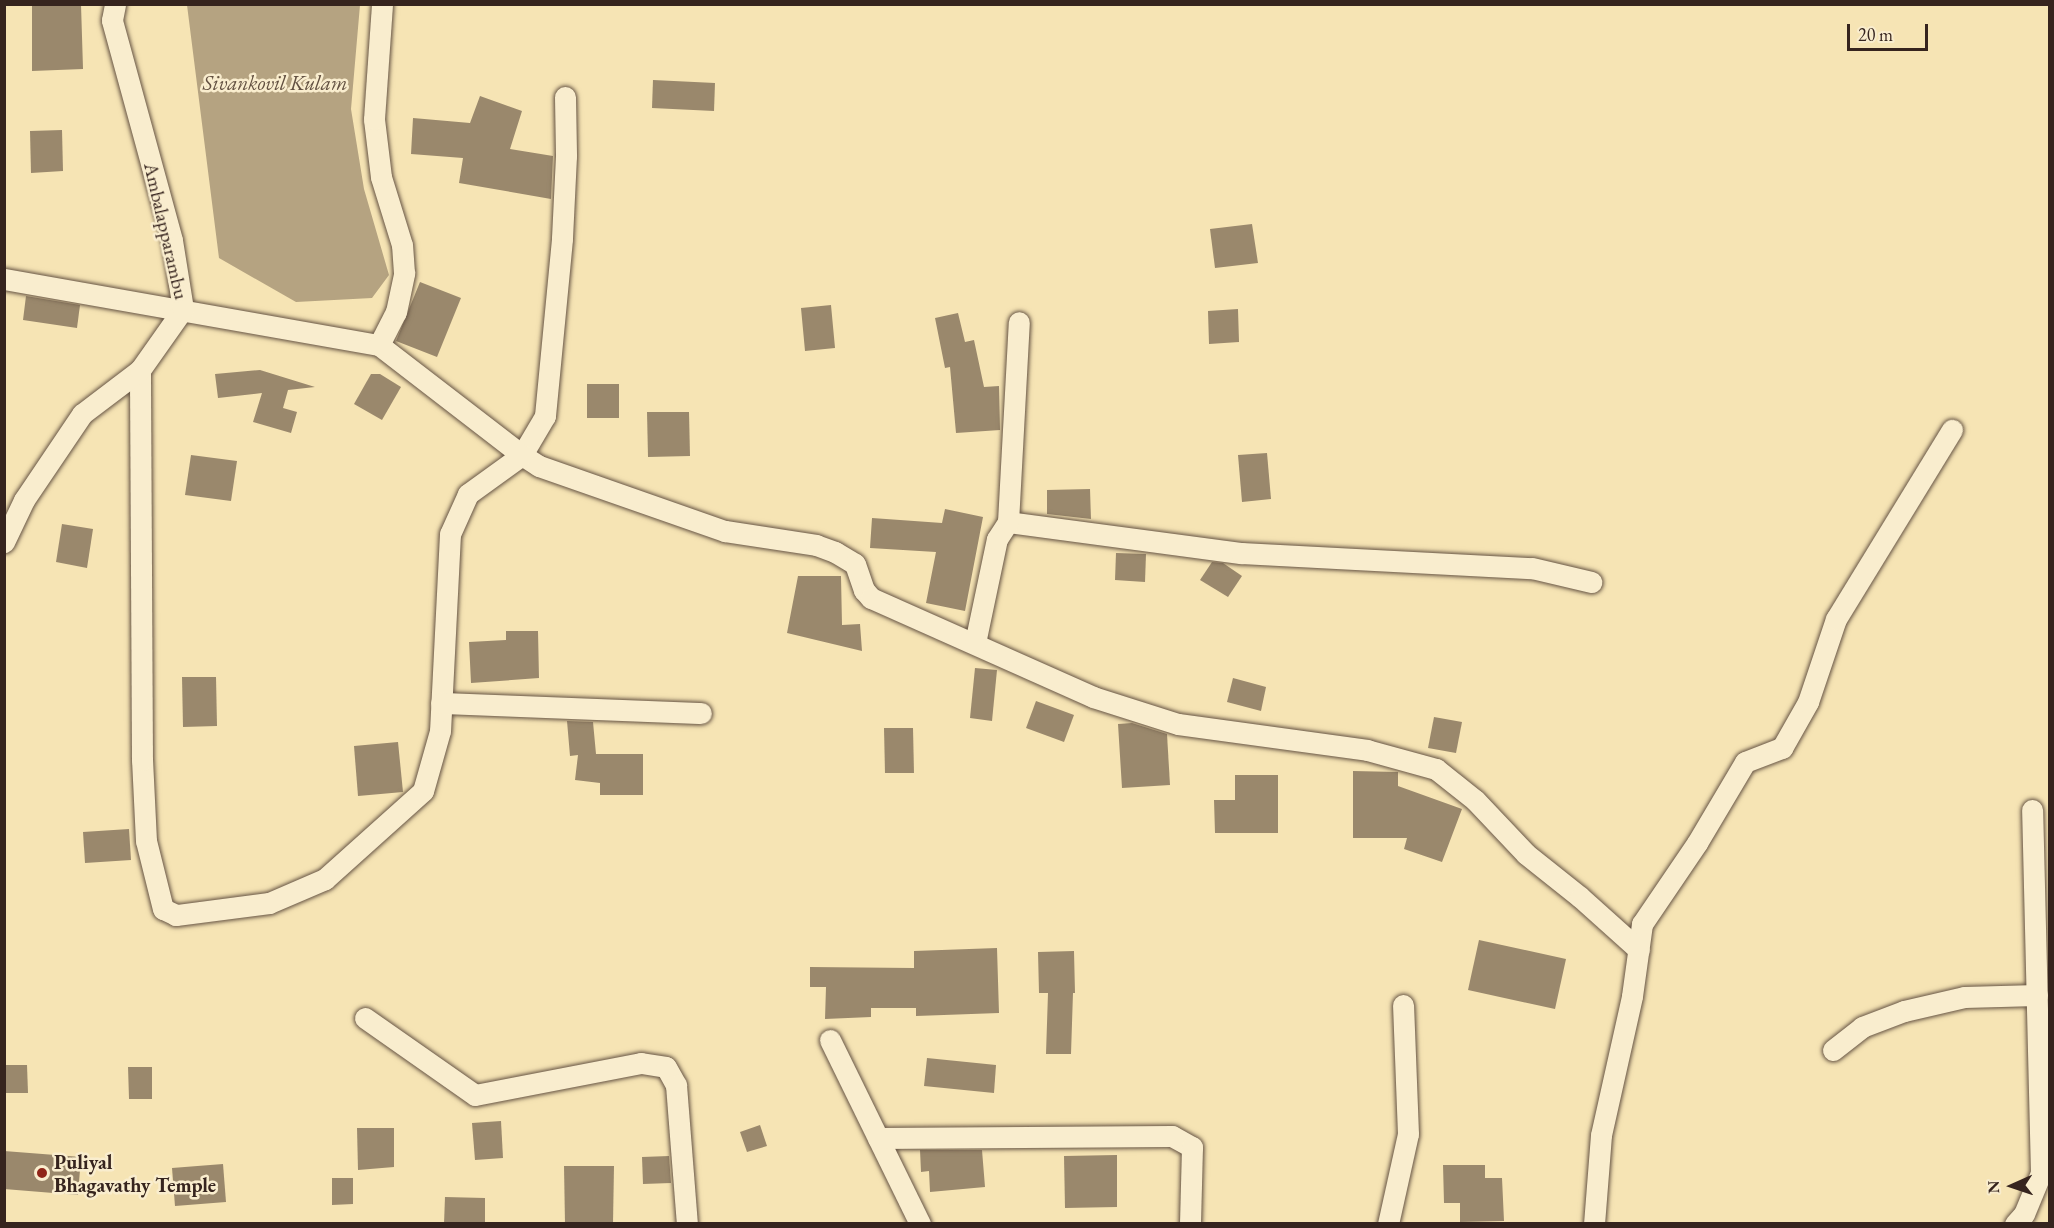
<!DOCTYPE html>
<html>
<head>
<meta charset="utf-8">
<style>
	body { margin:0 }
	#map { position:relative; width:2054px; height:1228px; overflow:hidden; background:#f6e4b4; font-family:"EB Garamond",serif }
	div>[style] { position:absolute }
	.water>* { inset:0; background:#b5a381 }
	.building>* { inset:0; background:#9a886c }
	.roads { filter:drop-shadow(0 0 2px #665444) drop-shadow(0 0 2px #665444) }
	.street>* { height:21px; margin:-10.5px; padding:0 10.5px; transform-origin:10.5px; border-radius:10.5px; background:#f9edce }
	.dots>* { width:16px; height:16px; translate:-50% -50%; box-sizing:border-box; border:3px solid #f9edce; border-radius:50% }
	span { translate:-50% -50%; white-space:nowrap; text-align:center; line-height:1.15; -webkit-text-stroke:5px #f9edce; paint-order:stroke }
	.street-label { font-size:20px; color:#36241e }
	.poi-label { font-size:20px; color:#36241e; font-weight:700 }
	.left { translate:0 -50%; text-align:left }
	.water-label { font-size:21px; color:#625041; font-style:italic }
	.frame { position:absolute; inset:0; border:6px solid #36241e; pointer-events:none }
	.north { position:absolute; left:1982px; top:1156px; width:60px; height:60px; -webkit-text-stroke:4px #f9edce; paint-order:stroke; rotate:267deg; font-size:16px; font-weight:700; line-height:24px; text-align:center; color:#36241e }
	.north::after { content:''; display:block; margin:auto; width:21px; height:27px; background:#36241e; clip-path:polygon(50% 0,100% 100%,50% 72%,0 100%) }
	.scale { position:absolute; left:1847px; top:24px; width:81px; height:27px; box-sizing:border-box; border:3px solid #36241e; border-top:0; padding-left:8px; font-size:18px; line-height:21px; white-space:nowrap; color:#36241e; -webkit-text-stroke:4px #f9edce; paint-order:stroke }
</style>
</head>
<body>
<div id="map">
	<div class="water">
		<i style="clip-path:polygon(187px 5px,360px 5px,351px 109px,364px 189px,389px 275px,372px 298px,296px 302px,219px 258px)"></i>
	</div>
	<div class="building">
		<i style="clip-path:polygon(32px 4px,81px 4px,83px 69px,32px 71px)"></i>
		<i style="clip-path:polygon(653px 80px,715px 83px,714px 111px,652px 108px)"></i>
		<i style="clip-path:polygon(480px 96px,522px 111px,510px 149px,553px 156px,551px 199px,459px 183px,463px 158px,411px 154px,413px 118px,470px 123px)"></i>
		<i style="clip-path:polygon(62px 130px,63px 171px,31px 173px,30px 131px)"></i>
		<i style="clip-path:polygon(1252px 224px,1258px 263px,1215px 268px,1210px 229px)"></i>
		<i style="clip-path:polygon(420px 282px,461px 298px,437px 357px,396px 341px)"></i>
		<i style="clip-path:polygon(26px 296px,80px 305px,77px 328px,23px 320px)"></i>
		<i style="clip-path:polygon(831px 305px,835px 348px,805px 351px,801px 308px)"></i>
		<i style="clip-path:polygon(1238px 309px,1239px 342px,1209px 344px,1208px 311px)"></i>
		<i style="clip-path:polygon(958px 313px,965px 342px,974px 340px,984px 387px,999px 386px,1000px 430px,956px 433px,950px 367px,945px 368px,935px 318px)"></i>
		<i style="clip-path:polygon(260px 370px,315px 387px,288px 390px,283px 408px,297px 412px,291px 433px,253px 422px,262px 393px,218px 398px,215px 374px)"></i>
		<i style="clip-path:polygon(371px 374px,380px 374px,401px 387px,382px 420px,354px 404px)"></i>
		<i style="clip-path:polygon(587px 384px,619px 384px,619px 418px,587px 418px)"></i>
		<i style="clip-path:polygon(647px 412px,689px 412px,690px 456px,648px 457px)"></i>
		<i style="clip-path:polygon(1267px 453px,1271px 499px,1242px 502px,1238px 455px)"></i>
		<i style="clip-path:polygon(191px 455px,237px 461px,231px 501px,185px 495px)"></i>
		<i style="clip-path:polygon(1090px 489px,1091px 519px,1047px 514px,1047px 490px)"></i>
		<i style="clip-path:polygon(945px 509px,983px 517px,965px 611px,926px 603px,936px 552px,870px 548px,872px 518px,942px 523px)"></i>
		<i style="clip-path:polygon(62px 524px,93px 529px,87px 568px,56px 562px)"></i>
		<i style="clip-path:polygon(1116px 553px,1146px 554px,1145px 582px,1115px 580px)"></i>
		<i style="clip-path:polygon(1212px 562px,1223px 563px,1242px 576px,1228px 597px,1200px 580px)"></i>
		<i style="clip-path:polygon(798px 576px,841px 576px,842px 625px,860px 624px,862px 651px,787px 633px)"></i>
		<i style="clip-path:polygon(506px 631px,538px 631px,539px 678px,471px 683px,469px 642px,506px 640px)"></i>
		<i style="clip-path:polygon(975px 668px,997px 670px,992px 721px,970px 718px)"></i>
		<i style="clip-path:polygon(182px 677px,216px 677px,217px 726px,183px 727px)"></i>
		<i style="clip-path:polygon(1233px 678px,1266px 687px,1261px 711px,1227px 702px)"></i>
		<i style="clip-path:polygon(1036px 701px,1074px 715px,1064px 742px,1026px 728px)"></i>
		<i style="clip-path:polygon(1434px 717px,1462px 722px,1456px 753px,1428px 748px)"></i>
		<i style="clip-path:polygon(567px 721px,593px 722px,596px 754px,643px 754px,643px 795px,600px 795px,600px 783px,575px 780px,578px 755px,570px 756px)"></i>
		<i style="clip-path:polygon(1132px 723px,1167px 734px,1170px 785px,1122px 788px,1118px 724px)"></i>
		<i style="clip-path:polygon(884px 728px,913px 728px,914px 773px,885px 773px)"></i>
		<i style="clip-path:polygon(398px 742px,403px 792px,358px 796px,354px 746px)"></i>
		<i style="clip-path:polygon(1353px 771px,1398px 772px,1398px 786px,1462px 809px,1442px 862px,1404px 849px,1407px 838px,1353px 838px)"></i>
		<i style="clip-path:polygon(1235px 775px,1278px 775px,1278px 833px,1215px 833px,1214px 800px,1235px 800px)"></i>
		<i style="clip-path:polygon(129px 829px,131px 860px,85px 863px,83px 832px)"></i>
		<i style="clip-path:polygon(1479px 940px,1566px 959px,1555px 1009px,1468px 990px)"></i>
		<i style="clip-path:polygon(997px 948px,999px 1013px,916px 1016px,916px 1008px,871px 1008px,871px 1017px,825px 1019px,826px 987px,810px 987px,810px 967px,914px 968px,914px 951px)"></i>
		<i style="clip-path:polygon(1074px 951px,1075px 993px,1073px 993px,1071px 1054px,1046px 1054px,1048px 993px,1039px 993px,1038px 952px)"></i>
		<i style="clip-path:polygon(927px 1058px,996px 1065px,994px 1093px,924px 1086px)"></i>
		<i style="clip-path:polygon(4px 1065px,27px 1065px,28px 1093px,4px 1093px)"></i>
		<i style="clip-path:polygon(128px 1067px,152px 1067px,152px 1099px,129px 1099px)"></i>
		<i style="clip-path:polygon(501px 1121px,503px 1158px,475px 1160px,472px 1123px)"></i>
		<i style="clip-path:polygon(760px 1125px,767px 1146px,747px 1152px,740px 1132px)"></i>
		<i style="clip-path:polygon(357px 1128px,394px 1128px,394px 1167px,358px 1170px)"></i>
		<i style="clip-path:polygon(920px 1150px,982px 1150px,985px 1187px,930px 1192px,929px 1171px,921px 1172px)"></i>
		<i style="clip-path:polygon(4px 1151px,81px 1157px,78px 1195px,4px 1189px)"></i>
		<i style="clip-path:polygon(1117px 1155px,1117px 1207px,1065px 1208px,1064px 1156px)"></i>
		<i style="clip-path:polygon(669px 1156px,671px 1183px,643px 1184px,642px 1157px)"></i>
		<i style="clip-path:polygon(223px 1164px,226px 1202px,175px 1206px,172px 1168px)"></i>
		<i style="clip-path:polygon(1443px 1165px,1485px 1165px,1485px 1178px,1502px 1178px,1504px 1221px,1460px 1222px,1460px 1203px,1444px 1203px)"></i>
		<i style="clip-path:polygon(564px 1166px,614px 1166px,613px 1223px,565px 1224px)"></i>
		<i style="clip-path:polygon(332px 1178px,353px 1178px,353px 1204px,332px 1205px)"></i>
		<i style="clip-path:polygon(445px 1197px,485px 1198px,485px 1224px,444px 1224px)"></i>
	</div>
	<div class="roads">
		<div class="street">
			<i style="left:565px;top:97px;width:59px;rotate:89deg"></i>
			<i style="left:566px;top:156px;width:83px;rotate:92.8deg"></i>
			<i style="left:562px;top:239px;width:178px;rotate:95.5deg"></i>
			<i style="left:545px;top:416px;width:45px;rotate:120.5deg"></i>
			<i style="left:522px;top:455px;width:20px;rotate:33deg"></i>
			<i style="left:539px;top:466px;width:197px;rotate:19.3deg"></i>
			<i style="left:725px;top:531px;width:92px;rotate:8.7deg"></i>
			<i style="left:816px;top:545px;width:20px;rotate:20deg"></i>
			<i style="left:835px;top:552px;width:23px;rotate:31deg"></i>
			<i style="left:855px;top:564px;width:28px;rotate:71deg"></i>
			<i style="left:864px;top:590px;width:11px;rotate:49deg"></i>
			<i style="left:871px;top:598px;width:243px;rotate:24deg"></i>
			<i style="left:1093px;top:697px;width:89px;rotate:17.6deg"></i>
			<i style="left:1178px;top:724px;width:191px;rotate:7.8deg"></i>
			<i style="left:1367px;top:750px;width:72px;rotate:15.4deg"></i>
			<i style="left:1436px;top:769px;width:50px;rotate:38.5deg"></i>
			<i style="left:1475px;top:800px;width:74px;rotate:46.6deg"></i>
			<i style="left:1526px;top:854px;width:69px;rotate:38.5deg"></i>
			<i style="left:1580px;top:897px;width:79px;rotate:41.9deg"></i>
			<i style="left:4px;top:279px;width:381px;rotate:10deg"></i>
			<i style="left:379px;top:345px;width:180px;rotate:37.6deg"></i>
			<i style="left:522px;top:455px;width:67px;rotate:144.2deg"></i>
			<i style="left:468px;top:494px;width:44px;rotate:114.2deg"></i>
			<i style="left:450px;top:534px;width:197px;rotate:92.9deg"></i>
			<i style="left:440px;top:731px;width:62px;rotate:105.8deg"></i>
			<i style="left:423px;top:791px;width:132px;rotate:138.1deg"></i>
			<i style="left:325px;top:879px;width:61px;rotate:156.8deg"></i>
			<i style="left:269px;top:903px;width:94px;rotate:172.6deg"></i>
			<i style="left:176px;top:915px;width:14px;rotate:-155deg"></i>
			<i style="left:163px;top:909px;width:70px;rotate:-104deg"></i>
			<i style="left:146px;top:841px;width:81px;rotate:-92.8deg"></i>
			<i style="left:142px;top:760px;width:390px;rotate:-90.3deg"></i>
			<i style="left:379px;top:345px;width:37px;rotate:-63deg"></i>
			<i style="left:396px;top:312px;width:40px;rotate:-78deg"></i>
			<i style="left:404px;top:273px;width:28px;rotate:-94deg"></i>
			<i style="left:402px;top:245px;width:71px;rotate:-107.2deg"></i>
			<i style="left:381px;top:177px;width:58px;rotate:-96.9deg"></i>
			<i style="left:374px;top:119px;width:115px;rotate:-86deg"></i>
			<i style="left:1008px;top:522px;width:235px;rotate:7.6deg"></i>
			<i style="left:1241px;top:553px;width:291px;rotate:3deg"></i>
			<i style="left:1532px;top:568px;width:61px;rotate:13.3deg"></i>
			<i style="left:4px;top:542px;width:47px;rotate:-64.5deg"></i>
			<i style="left:24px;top:500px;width:104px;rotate:-56deg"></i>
			<i style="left:82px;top:414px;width:73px;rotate:-37.2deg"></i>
			<i style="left:140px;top:370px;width:75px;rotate:-54.8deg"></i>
			<i style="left:183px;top:309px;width:70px;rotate:-99.1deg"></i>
			<i style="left:172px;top:240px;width:228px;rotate:-105.3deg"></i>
			<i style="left:112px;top:20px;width:16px;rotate:-79deg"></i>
			<i style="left:975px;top:643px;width:106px;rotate:-78.1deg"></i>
			<i style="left:997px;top:539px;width:20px;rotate:-57deg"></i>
			<i style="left:1008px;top:522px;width:200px;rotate:-86.9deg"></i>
			<i style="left:441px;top:703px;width:260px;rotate:2.2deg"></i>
			<i style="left:365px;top:1018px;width:134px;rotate:35deg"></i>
			<i style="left:475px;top:1095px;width:169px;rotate:-10.9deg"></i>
			<i style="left:641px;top:1063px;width:25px;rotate:9deg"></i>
			<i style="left:666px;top:1067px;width:21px;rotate:61deg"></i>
			<i style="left:676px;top:1085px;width:139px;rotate:85.5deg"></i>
			<i style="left:830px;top:1040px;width:205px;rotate:63.9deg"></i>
			<i style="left:1833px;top:1050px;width:37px;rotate:-38deg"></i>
			<i style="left:1862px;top:1027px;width:45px;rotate:-20.9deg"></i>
			<i style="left:1904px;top:1011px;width:62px;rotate:-13.1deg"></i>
			<i style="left:1964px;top:997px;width:73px;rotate:-1.6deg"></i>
			<i style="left:878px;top:1138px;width:294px;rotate:-0.4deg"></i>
			<i style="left:1172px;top:1136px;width:23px;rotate:29deg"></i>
			<i style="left:1192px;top:1147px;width:77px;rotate:91.5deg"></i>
			<i style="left:1388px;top:1224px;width:92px;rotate:-77.5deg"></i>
			<i style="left:1408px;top:1134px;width:129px;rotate:-92.2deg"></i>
			<i style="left:1594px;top:1224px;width:89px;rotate:-85.5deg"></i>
			<i style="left:1601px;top:1135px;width:142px;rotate:-77.4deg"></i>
			<i style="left:1632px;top:996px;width:73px;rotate:-82.1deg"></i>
			<i style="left:1642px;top:924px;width:98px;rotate:-55.8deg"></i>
			<i style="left:1697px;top:843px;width:94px;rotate:-59.3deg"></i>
			<i style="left:1745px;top:762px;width:40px;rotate:-21deg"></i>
			<i style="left:1782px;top:748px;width:53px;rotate:-60.5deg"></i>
			<i style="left:1808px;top:702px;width:88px;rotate:-71.4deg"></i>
			<i style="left:1836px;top:619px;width:222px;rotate:-58.5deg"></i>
			<i style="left:2015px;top:1224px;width:13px;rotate:-48deg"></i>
			<i style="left:2024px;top:1214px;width:44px;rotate:-67.5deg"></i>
			<i style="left:2041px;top:1173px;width:363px;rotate:-91.4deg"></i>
		</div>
	</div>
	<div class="dots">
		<i style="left:42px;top:1173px;background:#8f2418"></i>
	</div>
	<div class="street-label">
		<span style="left:166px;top:231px;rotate:77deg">Ambalapparambu</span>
	</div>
	<div class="poi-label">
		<span class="left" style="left:54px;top:1174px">Puliyal<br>Bhagavathy Temple</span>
	</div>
	<div class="water-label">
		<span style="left:275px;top:83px">Sivankovil Kulam</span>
	</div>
	<div class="frame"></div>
	<div class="north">N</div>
	<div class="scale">20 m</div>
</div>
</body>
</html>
